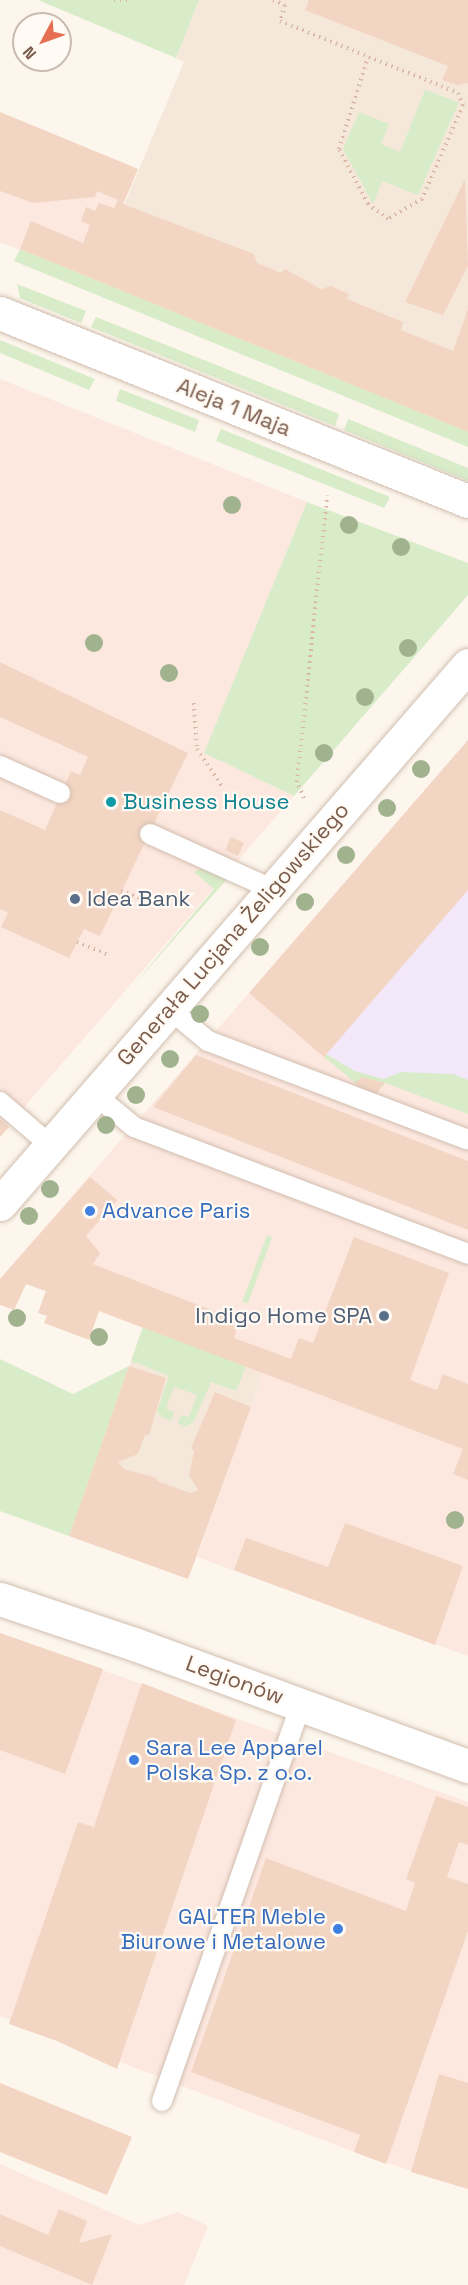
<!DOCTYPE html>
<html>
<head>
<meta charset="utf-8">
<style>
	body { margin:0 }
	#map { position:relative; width:468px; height:2285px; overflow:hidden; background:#fdf6ec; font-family:"Space Grotesk",sans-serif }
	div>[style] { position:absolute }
	.residential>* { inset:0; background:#f5e8da }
	.commercial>* { inset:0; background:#fde8e0 }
	.education>* { inset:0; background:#f3e8fa }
	.green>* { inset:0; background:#d8ecc9 }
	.building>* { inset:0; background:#f3d5c3 }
	.path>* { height:4px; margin-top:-2px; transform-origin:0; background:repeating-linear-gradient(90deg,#d9b8a5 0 1.5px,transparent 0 6px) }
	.roads { filter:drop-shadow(0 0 2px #d1beb0) drop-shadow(0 0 2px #d1beb0) }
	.lane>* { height:20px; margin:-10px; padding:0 10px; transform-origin:10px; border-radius:10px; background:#fff }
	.secondary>* { height:33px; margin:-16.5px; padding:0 16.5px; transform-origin:16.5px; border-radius:16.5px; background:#fff }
	.trees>* { width:18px; height:18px; margin:-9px; border-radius:50%; background:#a0b28e }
	.dots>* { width:16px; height:16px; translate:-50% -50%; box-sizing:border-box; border:3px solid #fffaf3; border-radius:50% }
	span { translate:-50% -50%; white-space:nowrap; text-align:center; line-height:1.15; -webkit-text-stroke:4.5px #fffaf3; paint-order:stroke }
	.street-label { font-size:22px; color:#7a5c4d }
	.culture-label { font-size:22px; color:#0d838f }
	.left { translate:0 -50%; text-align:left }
	.service-label { font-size:22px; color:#4e5e75 }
	.right { translate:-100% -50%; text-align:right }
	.shop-label { font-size:22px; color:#366cbe }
	.north { position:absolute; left:12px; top:12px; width:60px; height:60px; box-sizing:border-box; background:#fffaf3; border:2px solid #cabbb1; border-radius:50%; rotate:229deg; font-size:16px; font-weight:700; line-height:24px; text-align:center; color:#7a5c4d }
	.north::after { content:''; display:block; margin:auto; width:21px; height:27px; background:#e76f51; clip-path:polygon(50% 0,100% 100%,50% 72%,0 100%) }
</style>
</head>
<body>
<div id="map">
	<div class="residential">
		<i style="clip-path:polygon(199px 0,468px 0,468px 432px,93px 279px,184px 62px,176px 58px)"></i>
		<i style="clip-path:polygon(143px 1327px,263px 1373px,189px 1577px,69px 1536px)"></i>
	</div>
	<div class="commercial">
		<i style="clip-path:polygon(0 112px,138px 169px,93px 279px,0 242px)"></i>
		<i style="clip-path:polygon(0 379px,307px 502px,205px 753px,294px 796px,0 1135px)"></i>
		<i style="clip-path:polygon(249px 993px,384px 1079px,468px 1110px,468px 1656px,197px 1557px,263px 1373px,3px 1275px)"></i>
		<i style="clip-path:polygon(0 1633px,468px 1802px,468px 2189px,354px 2152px,0 2016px)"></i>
		<i style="clip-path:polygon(0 2164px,139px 2225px,178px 2212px,208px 2226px,184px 2285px,0 2285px)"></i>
	</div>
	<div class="education">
		<i style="clip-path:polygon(468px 740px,468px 1110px,385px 1079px,373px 1097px,249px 993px)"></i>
	</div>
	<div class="green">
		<i style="clip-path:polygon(38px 0,199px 0,176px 58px)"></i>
		<i style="clip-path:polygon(425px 90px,459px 102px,418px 195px,382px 181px,373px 204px,343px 149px,359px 112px,389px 124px,381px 144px,400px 152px)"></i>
		<i style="clip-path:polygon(20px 249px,468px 432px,468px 447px,14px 261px)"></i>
		<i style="clip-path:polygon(17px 284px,86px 311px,81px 323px,20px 298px)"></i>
		<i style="clip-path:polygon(96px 317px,339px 414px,335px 426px,91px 327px)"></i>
		<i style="clip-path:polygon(0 340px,95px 379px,89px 390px,0 353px)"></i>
		<i style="clip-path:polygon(120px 389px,199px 420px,195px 432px,116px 401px)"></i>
		<i style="clip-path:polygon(348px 419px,468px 468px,468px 481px,344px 430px)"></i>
		<i style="clip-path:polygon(221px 429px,390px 497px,384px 508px,216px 441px)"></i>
		<i style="clip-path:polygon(307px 502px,468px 563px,468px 595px,294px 796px,204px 753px)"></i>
		<i style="clip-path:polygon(205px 866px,228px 878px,132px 987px,214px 889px,194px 872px)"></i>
		<i style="clip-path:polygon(326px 1054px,355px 1071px,384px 1079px,401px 1072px,453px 1074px,468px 1080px,468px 1114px,385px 1083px,373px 1097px,324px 1057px)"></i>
		<i style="clip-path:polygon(267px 1235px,272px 1238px,248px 1303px,242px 1302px)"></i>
		<i style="clip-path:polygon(143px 1327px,246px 1366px,236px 1391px,211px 1382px,194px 1421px,186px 1427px,178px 1423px,181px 1415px,189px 1417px,197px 1395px,174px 1387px,166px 1409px,174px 1412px,171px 1421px,160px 1416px,157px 1411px,169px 1376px,131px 1361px)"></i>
		<i style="clip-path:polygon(0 1359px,73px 1394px,129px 1366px,69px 1536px,0 1511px)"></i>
	</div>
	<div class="building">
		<i style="clip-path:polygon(309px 0,468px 0,468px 83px,457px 85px,442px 80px,448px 66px,305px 10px)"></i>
		<i style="clip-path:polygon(0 112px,138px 169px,123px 204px,254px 254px,257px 263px,281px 273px,285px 269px,321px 289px,331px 286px,349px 294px,347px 299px,403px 322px,401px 330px,453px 351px,468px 309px,468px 432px,20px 249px,31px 221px,83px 243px,90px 225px,81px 221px,86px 207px,95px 211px,99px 203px,114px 208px,118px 200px,97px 191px,95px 197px,33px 203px,0 191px)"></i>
		<i style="clip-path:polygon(465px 179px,468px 266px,443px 315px,405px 302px)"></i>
		<i style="clip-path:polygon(0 662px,188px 753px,100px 936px,84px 929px,69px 958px,1px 927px,8px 913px,0 909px,0 810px,45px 830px,71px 771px,80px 775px,88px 757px,0 717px)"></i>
		<i style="clip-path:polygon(468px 740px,468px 890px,324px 1057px,249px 993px)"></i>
		<i style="clip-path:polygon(231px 837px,244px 843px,238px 856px,225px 850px)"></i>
		<i style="clip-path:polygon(196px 1055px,468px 1161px,468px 1230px,153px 1107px)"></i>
		<i style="clip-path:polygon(362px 1077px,385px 1083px,373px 1097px,355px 1083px)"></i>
		<i style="clip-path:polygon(0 1119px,9px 1127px,0 1137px)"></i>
		<i style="clip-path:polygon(90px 1177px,117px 1200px,86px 1236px,100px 1253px,93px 1264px,239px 1321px,234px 1338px,291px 1359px,299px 1338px,313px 1343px,354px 1237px,449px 1273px,410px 1380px,437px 1390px,443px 1374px,468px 1384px,468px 1480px,453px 1474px,463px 1449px,99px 1311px,89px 1340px,44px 1323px,47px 1316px,38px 1313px,46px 1291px,26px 1284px,14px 1310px,0 1305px,0 1279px)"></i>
		<i style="clip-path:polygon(129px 1366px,166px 1378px,149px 1435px,145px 1435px,138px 1454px,118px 1462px,124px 1469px,157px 1478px,157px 1481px,190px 1493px,198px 1490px,189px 1475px,194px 1451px,191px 1448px,215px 1392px,251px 1407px,188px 1579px,69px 1536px)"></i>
		<i style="clip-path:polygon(345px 1523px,463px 1566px,435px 1645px,234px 1570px,246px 1538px,328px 1567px)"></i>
		<i style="clip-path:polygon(0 1633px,103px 1669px,65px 1774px,0 1750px)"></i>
		<i style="clip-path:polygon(142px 1683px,236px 1720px,117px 2069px,57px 2041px,9px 2024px,78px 1822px,94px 1827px)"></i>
		<i style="clip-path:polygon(436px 1796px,468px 1807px,468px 1845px,459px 1842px,447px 1877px,468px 1884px,468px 1931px,386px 2164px,354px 2152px,360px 2135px,191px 2072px,266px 1858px,406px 1911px,415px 1883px,406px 1879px)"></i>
		<i style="clip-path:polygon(439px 2074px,468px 2083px,468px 2189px,411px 2172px)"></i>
		<i style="clip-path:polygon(0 2083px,132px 2137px,107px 2195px,0 2152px)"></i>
		<i style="clip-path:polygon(59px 2209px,87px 2221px,79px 2243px,112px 2234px,92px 2285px,0 2246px,0 2214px,48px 2235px)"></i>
	</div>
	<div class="path">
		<i style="left:114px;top:0;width:18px"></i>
		<i style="left:273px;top:0;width:13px;rotate:23deg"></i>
		<i style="left:285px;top:5px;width:17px;rotate:107deg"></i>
		<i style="left:280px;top:21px;width:192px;rotate:22deg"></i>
		<i style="left:458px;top:93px;width:13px;rotate:67deg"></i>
		<i style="left:463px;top:105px;width:103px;rotate:113.6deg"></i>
		<i style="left:422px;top:199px;width:39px;rotate:150deg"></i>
		<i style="left:388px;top:219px;width:25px;rotate:-143deg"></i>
		<i style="left:368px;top:204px;width:62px;rotate:-117.8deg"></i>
		<i style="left:339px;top:149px;width:96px;rotate:-72.5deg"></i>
		<i style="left:194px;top:703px;width:46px;rotate:86.3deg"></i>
		<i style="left:197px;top:749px;width:47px;rotate:56.3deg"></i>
		<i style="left:304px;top:798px;width:17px;rotate:-114deg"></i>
		<i style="left:297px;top:782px;width:288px;rotate:-84deg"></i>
		<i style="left:121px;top:891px;width:32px;rotate:20deg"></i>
		<i style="left:77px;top:942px;width:32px;rotate:22deg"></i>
	</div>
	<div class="roads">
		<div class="lane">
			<i style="left:0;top:766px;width:66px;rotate:24.2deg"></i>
			<i style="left:150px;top:834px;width:134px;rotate:24.3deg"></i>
			<i style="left:168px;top:1008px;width:52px;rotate:39.5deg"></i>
			<i style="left:208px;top:1041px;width:278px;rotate:20.8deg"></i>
			<i style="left:94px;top:1094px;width:52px;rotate:39.5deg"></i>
			<i style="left:134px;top:1127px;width:357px;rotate:20.8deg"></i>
			<i style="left:0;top:1102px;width:66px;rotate:40.7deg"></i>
			<i style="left:162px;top:2101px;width:421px;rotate:-70.7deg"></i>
		</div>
		<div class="secondary">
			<i style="left:0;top:313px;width:504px;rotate:21.89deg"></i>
			<i style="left:0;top:1204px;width:714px;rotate:-49.03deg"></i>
			<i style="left:0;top:1599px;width:141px;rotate:18.6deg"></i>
			<i style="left:134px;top:1644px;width:356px;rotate:20.1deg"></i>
		</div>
	</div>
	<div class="trees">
		<i style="left:232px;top:505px"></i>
		<i style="left:349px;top:525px"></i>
		<i style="left:401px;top:547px"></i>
		<i style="left:94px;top:643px"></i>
		<i style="left:408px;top:648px"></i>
		<i style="left:169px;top:673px"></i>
		<i style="left:365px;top:697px"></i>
		<i style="left:324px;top:753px"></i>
		<i style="left:421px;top:769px"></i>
		<i style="left:387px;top:808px"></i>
		<i style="left:346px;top:855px"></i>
		<i style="left:305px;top:902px"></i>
		<i style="left:260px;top:947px"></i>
		<i style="left:200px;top:1014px"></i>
		<i style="left:170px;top:1059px"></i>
		<i style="left:136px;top:1095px"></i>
		<i style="left:106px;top:1125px"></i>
		<i style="left:50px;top:1189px"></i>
		<i style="left:29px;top:1216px"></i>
		<i style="left:17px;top:1318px"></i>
		<i style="left:99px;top:1337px"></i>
		<i style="left:455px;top:1520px"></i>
	</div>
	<div class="dots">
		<i style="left:111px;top:802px;background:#0f9aa8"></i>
		<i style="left:75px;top:899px;background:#5c6f8a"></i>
		<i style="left:90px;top:1211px;background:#3f7fe0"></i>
		<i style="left:384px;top:1316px;background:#5c6f8a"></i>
		<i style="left:134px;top:1760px;background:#3f7fe0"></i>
		<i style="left:338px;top:1929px;background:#3f7fe0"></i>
	</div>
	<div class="street-label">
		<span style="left:234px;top:407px;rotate:22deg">Aleja 1 Maja</span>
		<span style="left:233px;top:934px;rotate:-49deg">Generała Lucjana Żeligowskiego</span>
		<span style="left:235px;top:1680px;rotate:20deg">Legionów</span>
	</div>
	<div class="culture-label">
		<span class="left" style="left:123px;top:802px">Business House</span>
	</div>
	<div class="service-label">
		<span class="left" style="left:87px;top:899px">Idea Bank</span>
		<span class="right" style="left:372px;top:1316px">Indigo Home SPA</span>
	</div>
	<div class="shop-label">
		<span class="left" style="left:102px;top:1211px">Advance Paris</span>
		<span class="left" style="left:146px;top:1760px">Sara Lee Apparel<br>Polska Sp. z o.o.</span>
		<span class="right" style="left:326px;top:1929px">GALTER Meble<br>Biurowe i Metalowe</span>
	</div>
	<div class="north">N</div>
</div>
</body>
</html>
